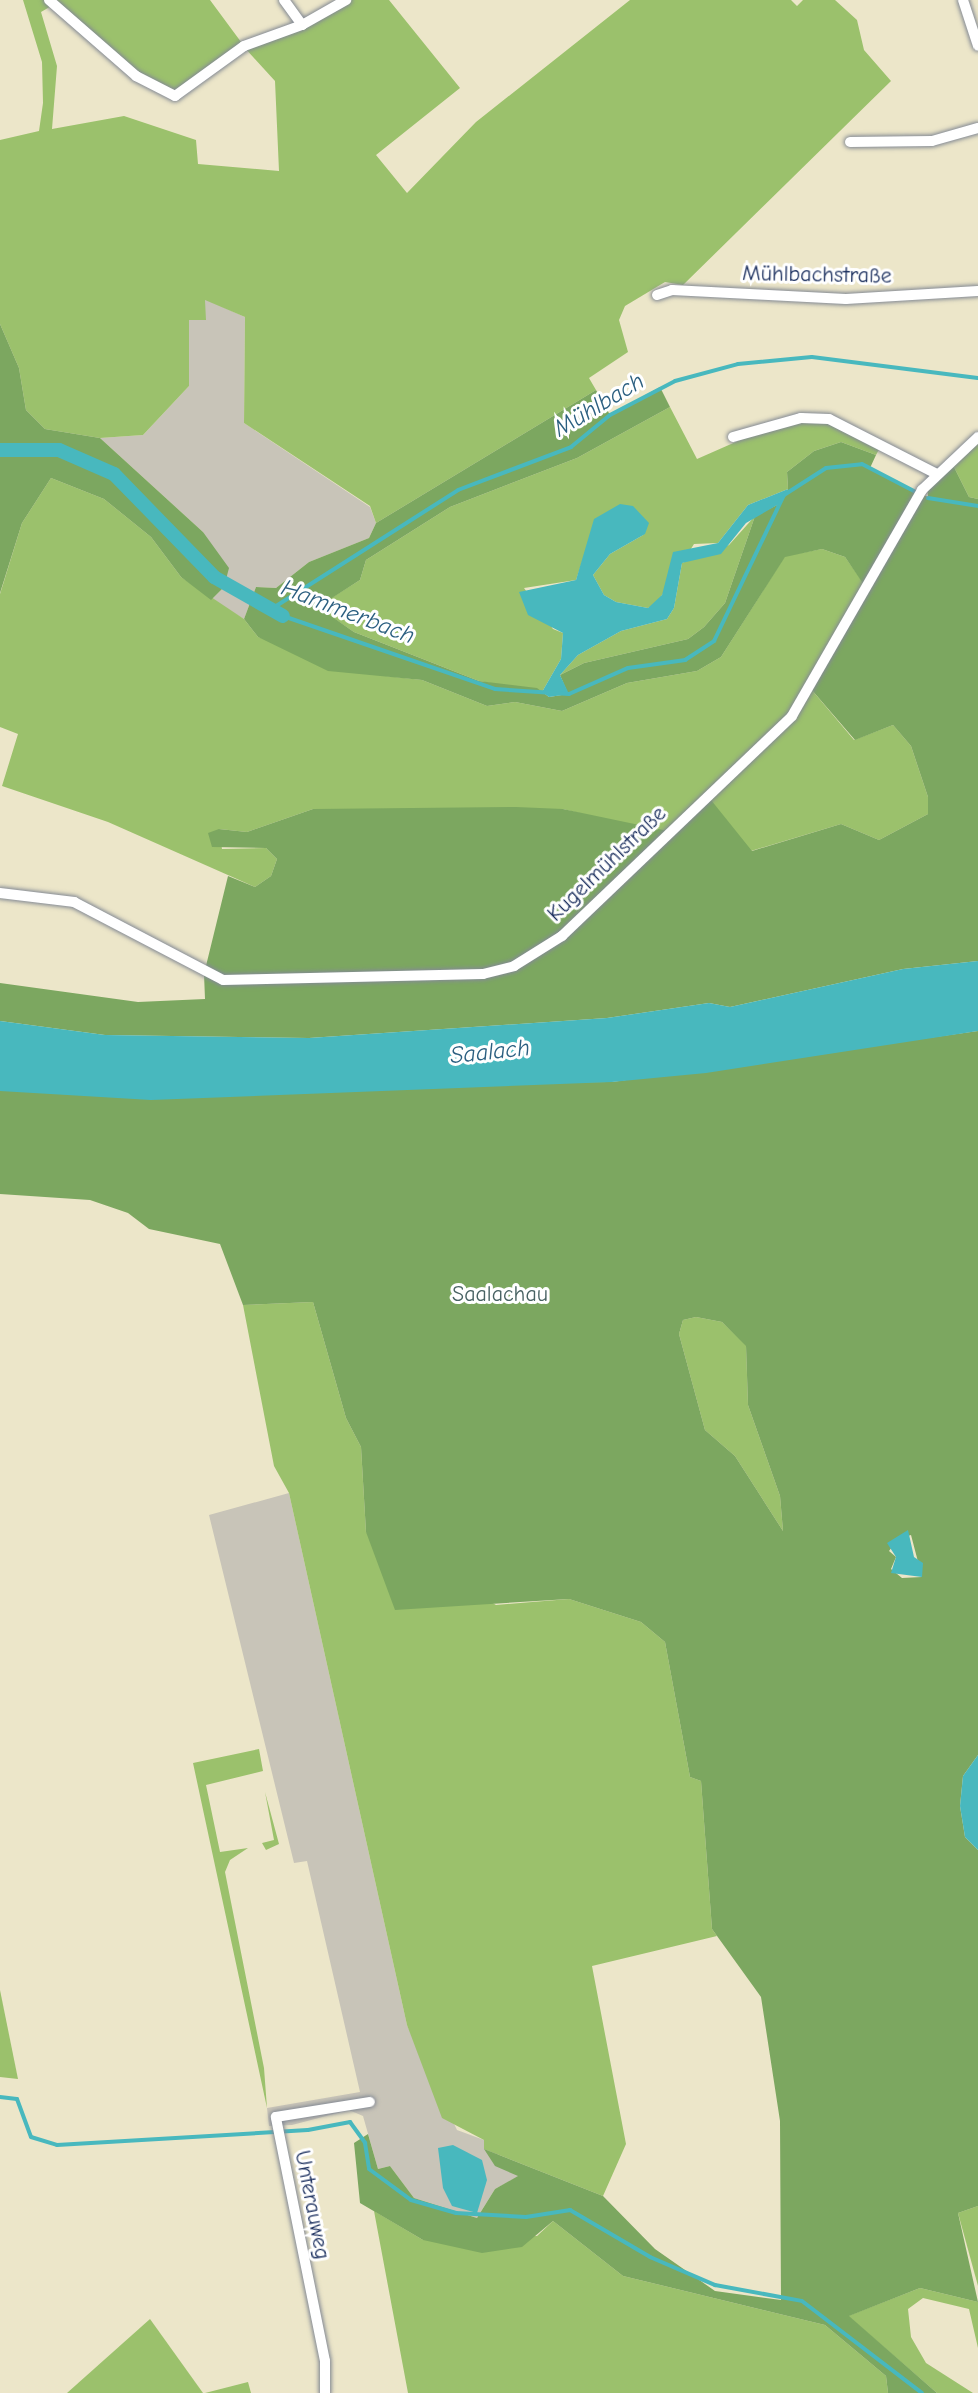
<!DOCTYPE html>
<html>
<head>
<meta charset="utf-8">
<style>
	body { margin:0 }
	#map { position:relative; width:978px; height:2393px; overflow:hidden; background:#ece6c9; font-family:"Comic Neue",sans-serif }
	div>[style] { position:absolute }
	.industrial>* { inset:0; background:#c8c4b8 }
	.green>* { inset:0; background:#9bc16c }
	.forest>* { inset:0; background:#7ca760 }
	.water>* { inset:0; background:#48b8be }
	.stream>* { height:4px; margin:-2px; padding:0 2px; transform-origin:2px; border-radius:2px; background:#48b8be }
	.canal>* { height:14px; margin:-7px; padding:0 7px; transform-origin:7px; border-radius:7px; background:#48b8be }
	.roads { filter:drop-shadow(0 0 2px #848a94) drop-shadow(0 0 2px #848a94) }
	.minor>* { height:10px; margin:-5px; padding:0 5px; transform-origin:5px; border-radius:5px; background:#fff }
	span { translate:-50% -50%; white-space:nowrap; text-align:center; line-height:1.15; -webkit-text-stroke:6px #fff; paint-order:stroke }
	.street-label { font-size:22px; color:#1b2f5e }
	.park-label { font-size:22px; color:#486263 }
	.water-label { font-size:24px; color:#2b5f80; font-style:italic }
</style>
</head>
<body>
<div id="map">
	<div class="industrial">
		<i style="clip-path:polygon(205px 299px,245px 317px,244px 423px,370px 507px,376px 523px,369px 538px,309px 562px,276px 588px,256px 587px,244px 619px,211px 600px,224px 587px,203px 532px,100px 438px,143px 435px,189px 386px,189px 319px)"></i>
		<i style="clip-path:polygon(289px 1493px,407px 2025px,457px 2130px,484px 2140px,519px 2176px,495px 2189px,477px 2218px,414px 2198px,390px 2166px,378px 2169px,363px 2116px,349px 2110px,292px 2125px,269px 2126px,267px 2108px,360px 2092px,307px 1861px,294px 1863px,209px 1515px)"></i>
	</div>
	<div class="green">
		<i style="clip-path:polygon(evenodd,23px 0,210px 0,244px 46px,346px 0,389px 0,460px 88px,376px 155px,407px 193px,476px 122px,630px 0,791px 0,797px 6px,803px 0,835px 0,857px 20px,864px 50px,891px 81px,683px 285px,665px 282px,625px 306px,619px 320px,628px 352px,589px 378px,596px 390px,376px 523px,370px 506px,244px 423px,245px 317px,205px 300px,206px 320px,189px 320px,189px 386px,143px 435px,100px 438px,45px 429px,26px 410px,19px 368px,0 324px,0 140px,39px 131px,43px 103px,42px 62px,23px 0,53px 5px,170px 96px,244px 47px,275px 81px,279px 171px,198px 164px,196px 140px,124px 116px,52px 129px,57px 66px,41px 12px,53px 5px)"></i>
		<i style="clip-path:polygon(670px 407px,697px 459px,781px 422px,815px 417px,882px 444px,876px 455px,841px 442px,814px 451px,787px 472px,788px 489px,748px 505px,718px 543px,694px 544px,657px 603px,648px 608px,616px 602px,604px 595px,593px 575px,610px 554px,645px 534px,582px 562px,576px 580px,524px 588px,553px 629px,563px 633px,561px 659px,542px 692px,479px 681px,354px 632px,317px 607px,360px 580px,366px 560px,450px 507px,577px 458px)"></i>
		<i style="clip-path:polygon(978px 437px,978px 499px,969px 497px,951px 461px)"></i>
		<i style="clip-path:polygon(51px 478px,104px 499px,151px 537px,181px 577px,244px 619px,258px 637px,386px 676px,422px 680px,487px 706px,515px 702px,562px 711px,627px 683px,697px 671px,721px 657px,785px 556px,822px 549px,845px 557px,867px 588px,811px 689px,854px 740px,893px 725px,911px 746px,928px 797px,928px 814px,879px 840px,841px 824px,751px 851px,740px 840px,654px 832px,563px 809px,313px 809px,247px 832px,219px 829px,222px 849px,266px 848px,277px 859px,271px 876px,255px 887px,108px 822px,2px 786px,18px 734px,0 727px,0 594px,22px 523px)"></i>
		<i style="clip-path:polygon(755px 516px,725px 603px,704px 627px,688px 639px,584px 663px,560px 675px,578px 655px,621px 631px,667px 619px,674px 608px,682px 563px,729px 545px)"></i>
		<i style="clip-path:polygon(313px 1302px,346px 1418px,361px 1447px,366px 1532px,496px 1605px,569px 1599px,641px 1622px,665px 1642px,690px 1777px,701px 1781px,712px 1929px,717px 1936px,592px 1966px,626px 2144px,603px 2196px,484px 2149px,484px 2140px,442px 2118px,407px 2025px,289px 1493px,274px 1466px,243px 1305px)"></i>
		<i style="clip-path:polygon(696px 1317px,722px 1322px,746px 1345px,748px 1405px,780px 1496px,783px 1531px,735px 1456px,705px 1430px,679px 1334px,683px 1320px)"></i>
		<i style="clip-path:polygon(259px 1749px,263px 1771px,206px 1785px,220px 1852px,248px 1848px,230px 1860px,225px 1872px,264px 2068px,267px 2108px,193px 1763px)"></i>
		<i style="clip-path:polygon(265px 1792px,279px 1844px,266px 1850px,262px 1843px,274px 1840px)"></i>
		<i style="clip-path:polygon(0 1990px,18px 2079px,0 2077px)"></i>
		<i style="clip-path:polygon(978px 2206px,978px 2286px,958px 2213px)"></i>
		<i style="clip-path:polygon(374px 2211px,423px 2240px,537px 2236px,553px 2221px,623px 2276px,825px 2325px,886px 2376px,888px 2393px,408px 2393px)"></i>
		<i style="clip-path:polygon(920px 2288px,978px 2302px,978px 2348px,969px 2309px,923px 2298px,908px 2309px,911px 2337px,926px 2363px,973px 2393px,937px 2393px,848px 2316px)"></i>
		<i style="clip-path:polygon(150px 2319px,203px 2393px,67px 2393px)"></i>
		<i style="clip-path:polygon(248px 2382px,251px 2393px,205px 2393px)"></i>
	</div>
	<div class="forest">
		<i style="clip-path:polygon(0 324px,19px 368px,26px 410px,45px 429px,100px 438px,203px 532px,229px 568px,224px 587px,211px 600px,181px 577px,151px 537px,104px 499px,51px 478px,22px 523px,0 593px)"></i>
		<i style="clip-path:polygon(660px 387px,670px 407px,577px 458px,450px 507px,366px 560px,360px 580px,318px 607px,354px 632px,479px 681px,537px 688px,549px 697px,568px 694px,560px 675px,584px 663px,688px 639px,704px 627px,725px 603px,755px 516px,779px 504px,788px 489px,787px 472px,814px 451px,841px 442px,876px 455px,870px 468px,928px 497px,927px 483px,951px 461px,969px 497px,978px 499px,978px 961px,903px 969px,730px 1007px,709px 1003px,607px 1018px,309px 1038px,105px 1035px,0 1021px,0 983px,138px 1002px,205px 999px,204px 974px,228px 876px,255px 887px,271px 876px,277px 859px,266px 848px,212px 847px,208px 833px,219px 829px,247px 832px,313px 809px,516px 807px,563px 809px,668px 831px,707px 795px,752px 851px,841px 824px,879px 840px,928px 814px,928px 797px,911px 746px,893px 725px,855px 740px,811px 689px,866px 588px,845px 557px,822px 549px,785px 557px,721px 657px,697px 671px,627px 683px,562px 711px,515px 702px,487px 706px,422px 680px,328px 671px,258px 637px,244px 619px,256px 587px,276px 588px,309px 562px,369px 538px,376px 523px,596px 390px,610px 415px)"></i>
		<i style="clip-path:polygon(evenodd,978px 1031px,978px 1755px,963px 1776px,960px 1806px,965px 1837px,978px 1850px,978px 2206px,958px 2213px,978px 2302px,920px 2288px,849px 2316px,937px 2393px,888px 2393px,886px 2376px,825px 2325px,623px 2276px,553px 2221px,522px 2247px,482px 2253px,423px 2240px,360px 2203px,354px 2143px,368px 2134px,378px 2169px,390px 2166px,414px 2198px,477px 2218px,495px 2189px,518px 2176px,495px 2166px,484px 2149px,603px 2196px,655px 2249px,715px 2291px,781px 2300px,780px 2121px,761px 1997px,712px 1929px,701px 1781px,690px 1777px,665px 1642px,641px 1622px,569px 1599px,395px 1610px,366px 1532px,361px 1447px,346px 1418px,313px 1302px,243px 1305px,220px 1244px,149px 1229px,128px 1213px,90px 1200px,0 1194px,0 1085px,612px 1082px,978px 1031px,696px 1317px,722px 1322px,746px 1346px,748px 1405px,780px 1496px,783px 1531px,735px 1456px,705px 1430px,679px 1334px,683px 1320px,696px 1317px,978px 1031px,911px 1535px,922px 1577px,902px 1578px,891px 1569px,896px 1557px,889px 1551px,898px 1539px,911px 1535px)"></i>
	</div>
	<div class="water">
		<i style="clip-path:polygon(788px 489px,779px 504px,746px 523px,721px 554px,682px 563px,674px 608px,667px 619px,621px 631px,578px 655px,560px 675px,569px 694px,549px 697px,542px 692px,561px 659px,563px 633px,528px 615px,519px 592px,576px 580px,594px 519px,620px 504px,633px 506px,649px 523px,645px 534px,610px 554px,593px 575px,604px 595px,616px 602px,648px 608px,662px 595px,673px 552px,718px 543px,748px 505px)"></i>
		<i style="clip-path:polygon(978px 961px,978px 1031px,706px 1073px,612px 1082px,151px 1100px,0 1091px,0 1021px,105px 1035px,309px 1038px,607px 1018px,709px 1003px,730px 1007px,903px 969px)"></i>
		<i style="clip-path:polygon(908px 1530px,914px 1557px,923px 1563px,922px 1577px,891px 1573px,896px 1557px,887px 1543px)"></i>
		<i style="clip-path:polygon(978px 1755px,978px 1850px,965px 1837px,960px 1806px,963px 1776px)"></i>
		<i style="clip-path:polygon(453px 2145px,482px 2160px,487px 2180px,477px 2213px,452px 2206px,443px 2188px,438px 2148px)"></i>
	</div>
	<div class="stream">
		<i style="left:928px;top:498px;width:51px;rotate:9.1deg"></i>
		<i style="left:273px;top:608px;width:219px;rotate:-32.5deg"></i>
		<i style="left:458px;top:490px;width:121px;rotate:-20.8deg"></i>
		<i style="left:571px;top:447px;width:50px;rotate:-39.4deg"></i>
		<i style="left:610px;top:415px;width:73px;rotate:-27.6deg"></i>
		<i style="left:675px;top:381px;width:65px;rotate:-15.1deg"></i>
		<i style="left:738px;top:364px;width:74px;rotate:-5.4deg"></i>
		<i style="left:812px;top:357px;width:167px;rotate:7.2deg"></i>
		<i style="left:283px;top:616px;width:224px;rotate:19deg"></i>
		<i style="left:495px;top:689px;width:74px;rotate:3.9deg"></i>
		<i style="left:569px;top:694px;width:64px;rotate:-23.8deg"></i>
		<i style="left:628px;top:668px;width:58px;rotate:-8deg"></i>
		<i style="left:685px;top:660px;width:35px;rotate:-33deg"></i>
		<i style="left:714px;top:641px;width:162px;rotate:-64.4deg"></i>
		<i style="left:784px;top:495px;width:50px;rotate:-32.7deg"></i>
		<i style="left:826px;top:468px;width:36px;rotate:-6deg"></i>
		<i style="left:862px;top:464px;width:59px;rotate:27.4deg"></i>
		<i style="left:0;top:2097px;width:17px;rotate:7deg"></i>
		<i style="left:17px;top:2099px;width:40px;rotate:69.8deg"></i>
		<i style="left:31px;top:2137px;width:27px;rotate:17deg"></i>
		<i style="left:57px;top:2145px;width:251px;rotate:-3.4deg"></i>
		<i style="left:308px;top:2130px;width:43px;rotate:-10.8deg"></i>
		<i style="left:350px;top:2122px;width:26px;rotate:54deg"></i>
		<i style="left:365px;top:2143px;width:26px;rotate:81deg"></i>
		<i style="left:369px;top:2169px;width:52px;rotate:36.4deg"></i>
		<i style="left:411px;top:2200px;width:47px;rotate:16.1deg"></i>
		<i style="left:456px;top:2213px;width:70px;rotate:3.3deg"></i>
		<i style="left:526px;top:2217px;width:45px;rotate:-9deg"></i>
		<i style="left:570px;top:2210px;width:93px;rotate:30.4deg"></i>
		<i style="left:650px;top:2257px;width:71px;rotate:23.3deg"></i>
		<i style="left:715px;top:2285px;width:88px;rotate:10.4deg"></i>
		<i style="left:802px;top:2301px;width:151px;rotate:37.5deg"></i>
	</div>
	<div class="canal">
		<i style="left:0;top:450px;width:59px"></i>
		<i style="left:59px;top:450px;width:60px;rotate:23.6deg"></i>
		<i style="left:114px;top:474px;width:144px;rotate:45.8deg"></i>
		<i style="left:214px;top:577px;width:79px;rotate:29.5deg"></i>
	</div>
	<div class="roads">
		<div class="minor">
			<i style="left:49px;top:0;width:116px;rotate:41.1deg"></i>
			<i style="left:136px;top:76px;width:44px;rotate:27.1deg"></i>
			<i style="left:175px;top:96px;width:85px;rotate:-35.9deg"></i>
			<i style="left:244px;top:46px;width:62px;rotate:-19.9deg"></i>
			<i style="left:302px;top:25px;width:51px;rotate:-29.6deg"></i>
			<i style="left:284px;top:0;width:31px;rotate:54deg"></i>
			<i style="left:963px;top:0;width:48px;rotate:71.9deg"></i>
			<i style="left:850px;top:142px;width:82px;rotate:-0.7deg"></i>
			<i style="left:932px;top:141px;width:48px;rotate:-15.8deg"></i>
			<i style="left:657px;top:295px;width:16px;rotate:-18deg"></i>
			<i style="left:672px;top:290px;width:174px;rotate:3deg"></i>
			<i style="left:846px;top:299px;width:132px;rotate:-3.5deg"></i>
			<i style="left:733px;top:437px;width:71px;rotate:-15.6deg"></i>
			<i style="left:801px;top:418px;width:28px;rotate:2deg"></i>
			<i style="left:829px;top:419px;width:121px;rotate:27deg"></i>
			<i style="left:0;top:893px;width:75px;rotate:6.9deg"></i>
			<i style="left:74px;top:902px;width:168px;rotate:27.6deg"></i>
			<i style="left:223px;top:980px;width:260px;rotate:-1.3deg"></i>
			<i style="left:483px;top:974px;width:32px;rotate:-14deg"></i>
			<i style="left:514px;top:966px;width:57px;rotate:-32deg"></i>
			<i style="left:562px;top:936px;width:318px;rotate:-43.7deg"></i>
			<i style="left:792px;top:716px;width:261px;rotate:-60.1deg"></i>
			<i style="left:922px;top:490px;width:77px;rotate:-43.4deg"></i>
			<i style="left:325px;top:2393px;width:32px;rotate:-90deg"></i>
			<i style="left:325px;top:2361px;width:249px;rotate:-101.4deg"></i>
			<i style="left:276px;top:2117px;width:95px;rotate:-9.1deg"></i>
		</div>
	</div>
	<div class="street-label">
		<span style="left:817px;top:275px;rotate:1deg">Mühlbachstraße</span>
		<span style="left:607px;top:864px;rotate:-44deg">Kugelmühlstraße</span>
		<span style="left:312px;top:2205px;rotate:79deg">Unterauweg</span>
	</div>
	<div class="park-label">
		<span style="left:500px;top:1295px">Saalachau</span>
	</div>
	<div class="water-label">
		<span style="left:599px;top:405px;rotate:-31deg">Mühlbach</span>
		<span style="left:348px;top:612px;rotate:21deg">Hammerbach</span>
		<span style="left:490px;top:1052px;rotate:-6deg">Saalach</span>
	</div>
</div>
</body>
</html>
